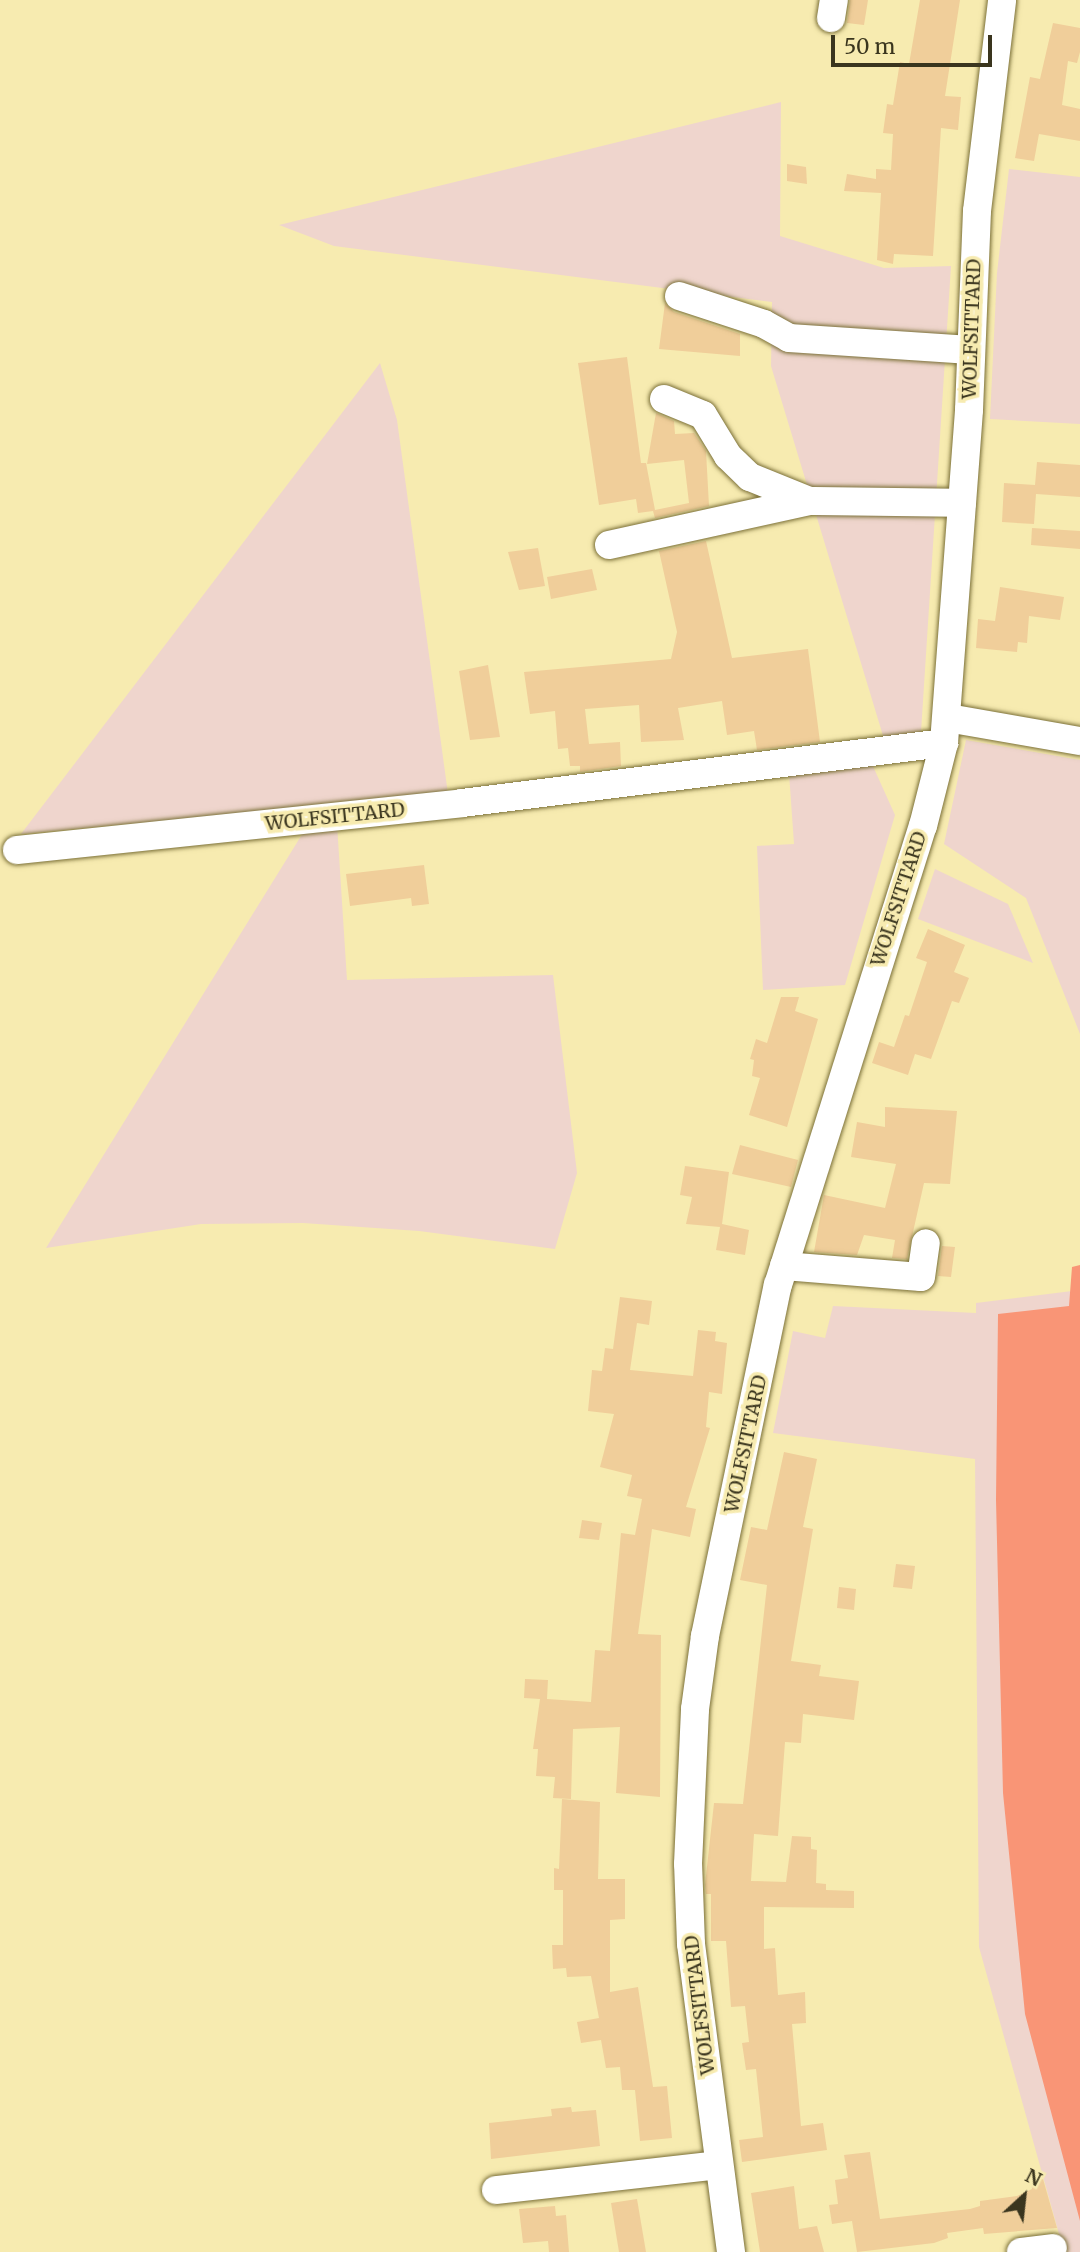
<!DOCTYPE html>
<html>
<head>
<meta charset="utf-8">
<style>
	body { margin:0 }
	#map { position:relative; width:1080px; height:2252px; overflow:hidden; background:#f7ebb0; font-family:Merriweather,serif }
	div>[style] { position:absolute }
	.green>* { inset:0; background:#efd5cd }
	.forest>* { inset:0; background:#f99576 }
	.building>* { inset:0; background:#f0ce9a }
	.roads { filter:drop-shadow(0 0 2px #7b7038) drop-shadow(0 0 2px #7b7038) }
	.minor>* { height:28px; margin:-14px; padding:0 14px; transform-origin:14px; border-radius:14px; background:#fff }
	span { translate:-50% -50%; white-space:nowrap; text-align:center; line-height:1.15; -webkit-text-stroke:7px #f7ebb0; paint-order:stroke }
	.street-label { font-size:19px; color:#3a351e }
	.north { position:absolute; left:989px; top:2161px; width:70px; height:70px; -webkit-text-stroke:5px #f7ebb0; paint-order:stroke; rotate:27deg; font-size:19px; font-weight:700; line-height:28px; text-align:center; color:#3a351e }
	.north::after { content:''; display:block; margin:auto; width:24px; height:32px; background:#3a351e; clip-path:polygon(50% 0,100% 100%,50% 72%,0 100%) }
	.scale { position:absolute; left:831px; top:35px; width:161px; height:32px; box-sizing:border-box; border:4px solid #3a351e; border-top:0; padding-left:9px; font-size:21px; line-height:24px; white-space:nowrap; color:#3a351e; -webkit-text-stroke:5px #f7ebb0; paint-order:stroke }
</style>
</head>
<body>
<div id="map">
	<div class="green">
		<i style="clip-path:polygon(781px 102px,780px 236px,884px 268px,951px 266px,921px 732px,884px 739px,771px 366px,772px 302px,334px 246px,279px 225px)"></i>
		<i style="clip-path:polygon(1009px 169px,1080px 177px,1080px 424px,990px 419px,997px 273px)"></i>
		<i style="clip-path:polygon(380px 363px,397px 420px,448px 794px,21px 834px)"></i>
		<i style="clip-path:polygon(966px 740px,1080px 760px,1080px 1034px,1026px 898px,944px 844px)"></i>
		<i style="clip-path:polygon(872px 764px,895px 815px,845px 985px,763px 990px,757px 846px,794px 844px,789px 773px)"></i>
		<i style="clip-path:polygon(337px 824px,347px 980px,553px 975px,577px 1173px,555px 1249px,419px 1231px,303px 1223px,201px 1224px,46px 1248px,306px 828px)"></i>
		<i style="clip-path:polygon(935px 869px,1008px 904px,1033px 963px,918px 919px)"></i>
		<i style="clip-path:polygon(1080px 1290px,1080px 2252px,1064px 2252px,979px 1947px,975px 1459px,773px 1433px,793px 1331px,825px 1338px,833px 1306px,976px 1313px,976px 1303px)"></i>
	</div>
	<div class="forest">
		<i style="clip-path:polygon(1080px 1265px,1080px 2221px,1025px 2014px,1003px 1793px,996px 1500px,998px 1314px,1069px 1306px,1072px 1267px)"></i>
	</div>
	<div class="building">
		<i style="clip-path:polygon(850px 0,868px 0,864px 25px,847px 23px)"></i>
		<i style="clip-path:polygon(920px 0,960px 0,945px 96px,961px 97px,958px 130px,941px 128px,933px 256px,894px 254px,893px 264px,877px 260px,881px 193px,844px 191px,847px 174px,876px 179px,876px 169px,891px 170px,893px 134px,883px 133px,887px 104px,893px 105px,900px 62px,909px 64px)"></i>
		<i style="clip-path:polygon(1053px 23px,1080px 28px,1080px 52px,1077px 63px,1068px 61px,1062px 105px,1080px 109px,1080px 141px,1039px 134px,1034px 161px,1015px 158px,1030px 77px,1040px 79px)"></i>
		<i style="clip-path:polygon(787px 164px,806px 167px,807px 184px,787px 181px)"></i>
		<i style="clip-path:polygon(665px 303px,674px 312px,740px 334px,740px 356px,659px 349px)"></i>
		<i style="clip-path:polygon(627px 357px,641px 463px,646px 463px,655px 510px,689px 503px,684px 460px,647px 464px,656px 413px,674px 421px,675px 434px,694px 433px,706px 451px,709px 506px,655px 518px,653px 511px,638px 513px,636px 499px,599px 505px,578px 363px)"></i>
		<i style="clip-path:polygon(1037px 462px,1080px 465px,1080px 497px,1036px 494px,1034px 524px,1002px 522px,1004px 483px,1035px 485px)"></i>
		<i style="clip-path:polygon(1032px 528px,1080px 531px,1080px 549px,1031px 545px)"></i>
		<i style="clip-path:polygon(706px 541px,732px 658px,808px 649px,820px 742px,757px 750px,754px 731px,727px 735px,722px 701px,678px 708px,684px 740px,641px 742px,639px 705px,585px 709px,589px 744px,620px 742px,621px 766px,580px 772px,580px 766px,570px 766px,568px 748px,558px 749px,555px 711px,530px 714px,524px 672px,671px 659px,677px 632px,659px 551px)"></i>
		<i style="clip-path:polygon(538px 548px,545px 586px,519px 590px,508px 552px)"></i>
		<i style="clip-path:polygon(592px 569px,597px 590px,551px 599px,547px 577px)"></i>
		<i style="clip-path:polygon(1000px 587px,1064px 597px,1060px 620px,1029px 616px,1027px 643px,1018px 642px,1017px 652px,976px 648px,978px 619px,995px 621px)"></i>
		<i style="clip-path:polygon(488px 665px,500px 737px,470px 740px,459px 671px)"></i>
		<i style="clip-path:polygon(424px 865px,429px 904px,412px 906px,411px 898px,350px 906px,346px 874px)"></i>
		<i style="clip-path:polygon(928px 929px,965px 945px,954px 972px,969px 978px,959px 1003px,952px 1001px,931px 1059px,915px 1054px,908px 1075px,872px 1063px,879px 1042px,894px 1047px,905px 1015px,909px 1016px,927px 962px,916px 958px)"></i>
		<i style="clip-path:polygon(781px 997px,799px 997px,795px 1011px,818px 1019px,787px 1127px,749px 1115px,760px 1078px,752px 1076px,754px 1060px,750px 1059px,756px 1039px,767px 1043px)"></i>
		<i style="clip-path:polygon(885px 1107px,957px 1111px,950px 1184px,924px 1183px,907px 1259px,892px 1258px,895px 1240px,864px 1235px,857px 1255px,814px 1252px,824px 1195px,885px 1208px,896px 1164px,851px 1157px,857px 1122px,885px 1127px)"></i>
		<i style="clip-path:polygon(740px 1145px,798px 1160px,791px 1187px,732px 1174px)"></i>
		<i style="clip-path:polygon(685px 1166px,729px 1172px,722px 1224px,749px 1230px,745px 1255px,716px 1250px,720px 1227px,686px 1224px,692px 1197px,680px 1195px)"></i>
		<i style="clip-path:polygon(942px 1246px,955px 1247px,951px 1277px,938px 1276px)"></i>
		<i style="clip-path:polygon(620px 1297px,652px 1301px,649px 1325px,637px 1323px,630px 1370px,693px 1376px,698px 1330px,716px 1332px,715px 1341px,727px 1343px,722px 1394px,709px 1392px,706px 1427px,710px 1428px,686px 1507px,696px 1509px,690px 1537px,652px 1529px,638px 1634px,661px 1635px,660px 1797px,616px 1793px,620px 1727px,573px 1729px,571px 1799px,553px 1798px,555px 1777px,536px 1776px,538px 1749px,533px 1749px,540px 1699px,524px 1698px,525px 1679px,548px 1680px,547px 1699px,591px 1702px,595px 1650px,610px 1651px,621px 1533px,635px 1535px,642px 1499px,627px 1496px,632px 1475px,600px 1467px,614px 1414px,588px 1411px,592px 1370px,602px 1371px,605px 1348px,613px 1349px)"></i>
		<i style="clip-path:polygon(784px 1452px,817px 1459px,803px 1527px,813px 1529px,791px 1661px,821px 1665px,819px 1676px,859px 1681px,854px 1720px,803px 1714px,801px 1743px,785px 1742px,778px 1836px,754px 1834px,751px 1881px,786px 1882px,792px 1836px,811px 1837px,811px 1849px,817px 1850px,816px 1883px,826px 1884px,826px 1890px,854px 1891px,854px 1908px,764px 1907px,764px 1949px,775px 1948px,778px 1995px,805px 1992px,806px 2023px,792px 2024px,801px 2126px,823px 2123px,827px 2150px,742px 2162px,739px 2140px,763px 2137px,756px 2069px,746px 2070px,742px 2043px,749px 2042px,745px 2006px,731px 2007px,726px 1941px,711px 1941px,711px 1894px,706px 1894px,705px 1885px,714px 1803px,743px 1804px,767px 1585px,740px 1580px,751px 1527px,767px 1530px)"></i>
		<i style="clip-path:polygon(582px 1520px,602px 1523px,599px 1540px,579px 1538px)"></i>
		<i style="clip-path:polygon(896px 1564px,915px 1566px,912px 1589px,893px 1587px)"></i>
		<i style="clip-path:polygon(839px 1587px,856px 1589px,854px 1610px,837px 1608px)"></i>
		<i style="clip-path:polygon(562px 1799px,600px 1802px,598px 1879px,625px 1879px,625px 1919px,610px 1920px,610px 1992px,638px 1987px,653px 2087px,667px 2086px,672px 2138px,640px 2141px,635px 2090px,622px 2090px,620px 2067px,606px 2068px,601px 2040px,581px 2043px,577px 2022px,599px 2018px,591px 1976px,567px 1977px,566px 1968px,553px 1969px,552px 1945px,563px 1945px,563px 1890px,554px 1890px,554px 1868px,559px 1869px)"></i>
		<i style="clip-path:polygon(571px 2107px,572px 2112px,596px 2110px,600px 2146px,491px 2159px,489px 2123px,552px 2116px,551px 2109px)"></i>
		<i style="clip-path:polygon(870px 2152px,880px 2219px,970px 2209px,980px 2206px,980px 2201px,1017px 2196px,1032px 2189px,1031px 2182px,1043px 2179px,1057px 2228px,984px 2234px,983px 2228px,947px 2233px,948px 2238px,934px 2243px,857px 2252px,852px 2221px,832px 2224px,829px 2205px,838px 2204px,835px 2180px,848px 2178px,844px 2155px)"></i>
		<i style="clip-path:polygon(794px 2186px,799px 2229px,817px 2226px,824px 2252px,760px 2252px,751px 2193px)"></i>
		<i style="clip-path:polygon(637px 2199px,646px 2252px,619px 2252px,611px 2203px)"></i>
		<i style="clip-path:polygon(555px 2206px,556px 2216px,566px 2215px,569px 2252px,549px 2252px,548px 2241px,523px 2243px,519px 2209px)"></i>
	</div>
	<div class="roads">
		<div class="minor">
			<i style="left:831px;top:18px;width:18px;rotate:-81deg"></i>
			<i style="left:679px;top:296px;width:89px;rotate:18.2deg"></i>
			<i style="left:764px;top:324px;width:29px;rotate:29deg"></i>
			<i style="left:789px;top:338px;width:182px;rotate:3.8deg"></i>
			<i style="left:664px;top:399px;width:42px;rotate:22.3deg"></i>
			<i style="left:703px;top:415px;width:48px;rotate:58.6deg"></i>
			<i style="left:728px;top:456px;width:30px;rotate:44deg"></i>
			<i style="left:750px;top:477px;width:64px;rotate:22.1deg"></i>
			<i style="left:609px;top:545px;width:205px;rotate:-12.4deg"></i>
			<i style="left:809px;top:501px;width:153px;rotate:0.7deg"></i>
			<i style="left:948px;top:718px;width:134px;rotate:9.9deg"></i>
			<i style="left:17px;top:850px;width:447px;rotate:-6deg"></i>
			<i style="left:462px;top:803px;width:486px;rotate:-7.1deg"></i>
			<i style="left:784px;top:1266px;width:137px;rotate:4.6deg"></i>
			<i style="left:921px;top:1277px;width:34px;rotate:-82deg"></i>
			<i style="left:496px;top:2190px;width:224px;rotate:-6.4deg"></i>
			<i style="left:731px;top:2252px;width:311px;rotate:-97.4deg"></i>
			<i style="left:691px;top:1944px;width:80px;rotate:-92.1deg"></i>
			<i style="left:688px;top:1864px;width:155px;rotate:-87.4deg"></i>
			<i style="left:695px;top:1709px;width:74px;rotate:-82.2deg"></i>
			<i style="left:705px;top:1636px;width:359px;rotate:-78.3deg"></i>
			<i style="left:778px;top:1285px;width:481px;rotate:-72.5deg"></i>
			<i style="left:923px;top:826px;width:86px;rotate:-75.8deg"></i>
			<i style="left:944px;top:743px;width:334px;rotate:-85.7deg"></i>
			<i style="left:969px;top:410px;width:199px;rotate:-87.7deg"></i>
			<i style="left:977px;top:211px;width:212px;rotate:-83.2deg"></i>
			<i style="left:1021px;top:2252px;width:32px;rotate:-7deg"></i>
		</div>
	</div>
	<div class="street-label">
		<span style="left:972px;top:329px;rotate:-88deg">WOLFSITTARD</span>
		<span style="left:335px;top:817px;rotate:-6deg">WOLFSITTARD</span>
		<span style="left:899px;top:899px;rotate:-72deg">WOLFSITTARD</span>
		<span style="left:746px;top:1444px;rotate:-78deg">WOLFSITTARD</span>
		<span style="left:700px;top:2005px;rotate:-97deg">WOLFSITTARD</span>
	</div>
	<div class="north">N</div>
	<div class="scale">50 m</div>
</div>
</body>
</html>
